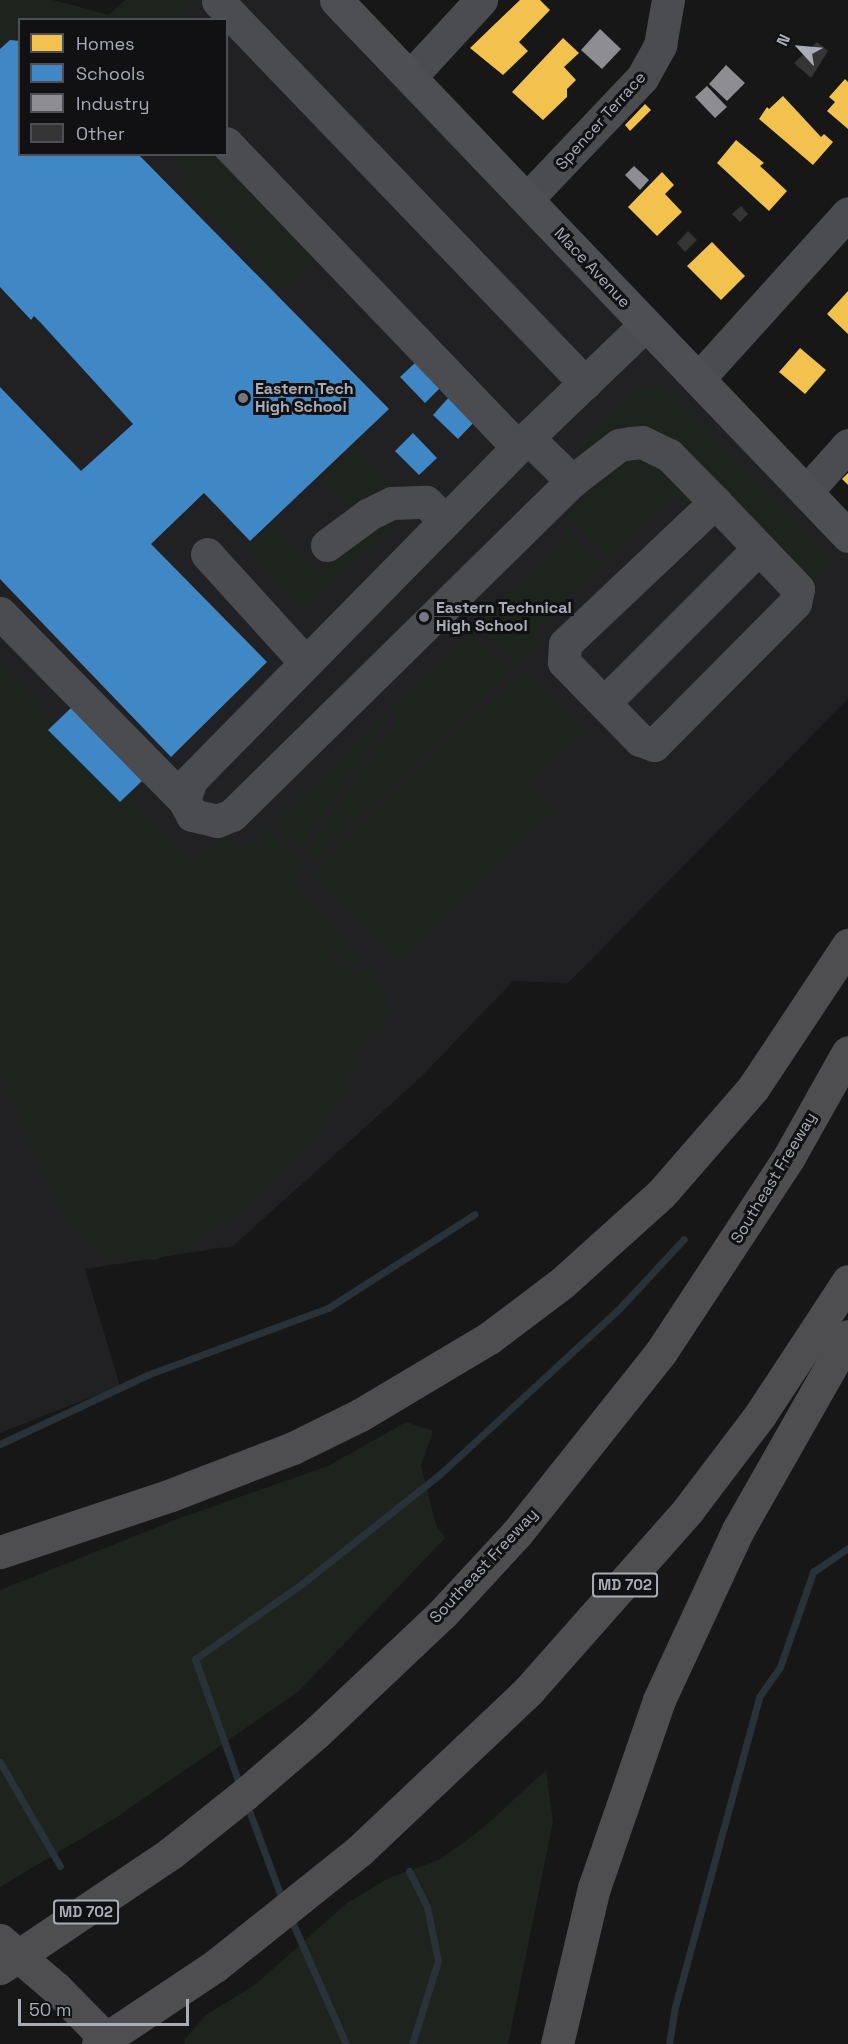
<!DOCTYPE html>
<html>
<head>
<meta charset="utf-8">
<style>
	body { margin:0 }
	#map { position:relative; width:848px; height:2044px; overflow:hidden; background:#171717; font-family:"Space Grotesk",sans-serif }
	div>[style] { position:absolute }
	.built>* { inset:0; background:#212123 }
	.green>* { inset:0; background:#1d241e }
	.homes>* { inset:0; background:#f2c14e }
	.schools>* { inset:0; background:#3f88c5 }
	.industry>* { inset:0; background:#8d8d92 }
	.stream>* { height:7px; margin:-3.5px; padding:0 3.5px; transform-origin:3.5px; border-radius:3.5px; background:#2a3239 }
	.building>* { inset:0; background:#353536 }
	.minor>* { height:33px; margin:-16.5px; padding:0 16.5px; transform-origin:16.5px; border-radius:16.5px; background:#4b4c50 }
	.major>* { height:33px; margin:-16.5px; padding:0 16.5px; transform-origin:16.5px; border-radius:16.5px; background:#4d4f52 }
	.highway>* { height:33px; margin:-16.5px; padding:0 16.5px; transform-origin:16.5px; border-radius:16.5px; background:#4e4e51 }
	.highway-bridge>* { height:33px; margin:-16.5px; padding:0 16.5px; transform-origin:16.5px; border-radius:16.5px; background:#4e4e51 }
	.dots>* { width:16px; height:16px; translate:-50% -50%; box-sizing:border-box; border:3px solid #111113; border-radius:50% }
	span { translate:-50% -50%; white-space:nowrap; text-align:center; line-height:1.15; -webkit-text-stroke:6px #111113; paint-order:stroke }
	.shield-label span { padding:2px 4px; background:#111113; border:2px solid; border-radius:4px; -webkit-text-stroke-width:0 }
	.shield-label { font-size:15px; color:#a8adb8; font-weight:700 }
	.street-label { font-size:16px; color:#a8adb8 }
	.poi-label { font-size:16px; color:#a8adb8; font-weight:700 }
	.left { translate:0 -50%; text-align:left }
	.legend { position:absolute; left:18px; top:18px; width:210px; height:138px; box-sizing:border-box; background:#111113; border:2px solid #4d4f55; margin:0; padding:8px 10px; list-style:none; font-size:18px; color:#a8adb8 }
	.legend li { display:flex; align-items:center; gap:12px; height:30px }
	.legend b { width:30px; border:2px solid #4d4f55 }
	.north { position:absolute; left:770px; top:18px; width:60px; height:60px; -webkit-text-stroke:4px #111113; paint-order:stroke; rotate:296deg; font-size:16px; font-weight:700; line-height:24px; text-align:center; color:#a8adb8 }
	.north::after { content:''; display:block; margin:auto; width:21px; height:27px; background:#a8adb8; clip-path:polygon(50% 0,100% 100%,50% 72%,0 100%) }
	.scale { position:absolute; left:18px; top:1999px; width:171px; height:27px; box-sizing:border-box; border:3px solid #a8adb8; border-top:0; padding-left:8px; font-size:18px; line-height:21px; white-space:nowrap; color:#a8adb8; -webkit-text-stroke:4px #111113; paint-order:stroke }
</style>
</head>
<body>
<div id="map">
	<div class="built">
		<i style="clip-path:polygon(evenodd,0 0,52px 0,109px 15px,125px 0,335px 0,848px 535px,848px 699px,568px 983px,513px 981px,421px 1077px,233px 1246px,85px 1269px,120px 1386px,0 1433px,0 0,20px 20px,226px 20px,226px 154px,20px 154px,20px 20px)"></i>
	</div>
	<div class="green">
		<i style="clip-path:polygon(0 0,52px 0,109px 15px,125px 0,198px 0,182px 19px,20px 20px,19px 39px,6px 38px,0 46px)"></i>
		<i style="clip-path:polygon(181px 155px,218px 155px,313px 255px,309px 272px,289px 288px,277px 288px,182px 187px,186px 176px,173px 162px)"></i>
		<i style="clip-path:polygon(650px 384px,667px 388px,834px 562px,814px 583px,682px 444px,666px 435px,650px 430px,594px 450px,577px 449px,638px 388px)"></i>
		<i style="clip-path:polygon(355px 446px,397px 488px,352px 511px,320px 478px)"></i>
		<i style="clip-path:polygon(646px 456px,694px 495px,692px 504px,674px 496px,608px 560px,566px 517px,620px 464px)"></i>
		<i style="clip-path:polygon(394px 515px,396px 524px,303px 611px,255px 561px,256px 553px,249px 547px,273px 525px,321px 575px,343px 551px)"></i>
		<i style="clip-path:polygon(560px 521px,603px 566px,534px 631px,542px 640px,520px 664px,514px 663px,477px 626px,566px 540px)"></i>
		<i style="clip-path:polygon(471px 633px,510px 668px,510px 673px,314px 861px,308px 858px,304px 854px,398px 718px,393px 710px,396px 704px)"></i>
		<i style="clip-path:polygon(0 663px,192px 862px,224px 837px,239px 851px,268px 828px,304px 864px,305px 870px,298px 879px,301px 892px,362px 959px,359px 967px,333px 954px,330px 959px,358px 976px,365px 966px,370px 966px,386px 995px,389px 1012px,385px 1022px,379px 1033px,372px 1030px,353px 1058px,360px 1063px,344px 1093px,328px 1120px,300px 1155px,235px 1216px,185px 1248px,155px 1260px,107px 1256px,92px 1250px,68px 1226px,0 1075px)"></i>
		<i style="clip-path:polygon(524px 672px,586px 732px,528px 784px,554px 811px,399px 965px,311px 876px,466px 722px)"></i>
		<i style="clip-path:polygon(384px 715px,388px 719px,300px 851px,273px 824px)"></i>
		<i style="clip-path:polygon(406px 1422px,433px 1431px,421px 1466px,436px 1525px,445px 1538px,298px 1692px,114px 1819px,0 1887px,0 1590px,180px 1518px,328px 1466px)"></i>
		<i style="clip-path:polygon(546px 1770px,553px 1822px,508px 2044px,185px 2044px,184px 2040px,206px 2015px,256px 1984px,347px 1903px,389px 1878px,441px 1859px,483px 1828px)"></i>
	</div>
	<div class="homes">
		<i style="clip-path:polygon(520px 0,540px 0,550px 10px,519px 42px,528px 51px,503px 75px,470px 48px)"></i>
		<i style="clip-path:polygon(563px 38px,579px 53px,564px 67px,576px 80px,567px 89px,567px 97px,543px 120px,512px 92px)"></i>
		<i style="clip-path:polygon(845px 79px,848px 82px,848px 129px,827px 111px,835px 102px,829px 97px)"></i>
		<i style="clip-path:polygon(783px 96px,821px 137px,824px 134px,833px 142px,813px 165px,759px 119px,767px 107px,769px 109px)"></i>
		<i style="clip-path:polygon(645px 104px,651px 110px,630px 131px,625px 125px)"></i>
		<i style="clip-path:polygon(736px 140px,764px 163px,760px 166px,787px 191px,769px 211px,717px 163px)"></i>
		<i style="clip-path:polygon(662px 172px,674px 185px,665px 194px,682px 212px,657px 236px,628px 207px)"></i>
		<i style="clip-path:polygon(712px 242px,745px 276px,721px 300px,687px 266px)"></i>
		<i style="clip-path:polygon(848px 291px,848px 334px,827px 314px)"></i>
		<i style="clip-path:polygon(800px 348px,826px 370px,805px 394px,779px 372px)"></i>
		<i style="clip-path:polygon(848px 473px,848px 485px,842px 479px)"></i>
	</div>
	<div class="schools">
		<i style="clip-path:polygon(10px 40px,20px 41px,20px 154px,138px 154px,389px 409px,250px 541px,204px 493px,151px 544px,267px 662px,171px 757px,0 579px,0 387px,81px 471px,133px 424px,40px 322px,34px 316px,31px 320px,0 287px,0 49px)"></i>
		<i style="clip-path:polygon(417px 361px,441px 387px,425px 403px,400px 377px)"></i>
		<i style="clip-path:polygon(450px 396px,476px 420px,458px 439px,433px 415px)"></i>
		<i style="clip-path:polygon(413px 433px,437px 458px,419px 475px,395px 451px)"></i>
		<i style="clip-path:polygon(71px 708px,142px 781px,120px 802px,48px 730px)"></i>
	</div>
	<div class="industry">
		<i style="clip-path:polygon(600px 29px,621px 49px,602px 69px,581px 50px)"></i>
		<i style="clip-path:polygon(726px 65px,745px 83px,727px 101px,709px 84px)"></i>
		<i style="clip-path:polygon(707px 86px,727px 107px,715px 118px,695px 97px)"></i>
		<i style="clip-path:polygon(634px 166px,649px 180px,640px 190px,625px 175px)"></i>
	</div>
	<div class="stream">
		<i style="left:0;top:1444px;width:162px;rotate:-25.1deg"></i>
		<i style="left:147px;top:1375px;width:193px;rotate:-20.3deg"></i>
		<i style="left:328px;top:1308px;width:174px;rotate:-32.6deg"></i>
		<i style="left:0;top:1762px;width:120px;rotate:60deg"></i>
		<i style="left:240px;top:1786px;width:135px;rotate:-109.5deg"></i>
		<i style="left:195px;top:1659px;width:132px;rotate:-35.1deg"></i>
		<i style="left:303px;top:1583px;width:174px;rotate:-38.5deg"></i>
		<i style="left:439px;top:1475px;width:242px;rotate:-42.7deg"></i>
		<i style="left:617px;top:1311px;width:98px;rotate:-47.1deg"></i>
		<i style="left:247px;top:1805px;width:103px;rotate:69.6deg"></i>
		<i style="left:409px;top:1871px;width:40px;rotate:63.4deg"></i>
		<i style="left:427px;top:1907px;width:55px;rotate:78.5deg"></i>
		<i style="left:438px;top:1961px;width:87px;rotate:107.4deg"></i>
		<i style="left:290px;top:1917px;width:139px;rotate:66.2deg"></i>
		<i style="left:669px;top:2044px;width:37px;rotate:-81deg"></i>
		<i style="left:675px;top:2007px;width:321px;rotate:-74.8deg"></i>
		<i style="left:759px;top:1697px;width:37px;rotate:-55deg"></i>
		<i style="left:780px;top:1667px;width:101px;rotate:-70.8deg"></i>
		<i style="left:813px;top:1572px;width:42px;rotate:-34.4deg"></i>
	</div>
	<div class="building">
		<i style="clip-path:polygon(817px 42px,828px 51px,811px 78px,794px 63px)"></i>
		<i style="clip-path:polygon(741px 206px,748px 214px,740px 222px,732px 214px)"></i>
		<i style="clip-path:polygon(688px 231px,697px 240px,685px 252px,677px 243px)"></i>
	</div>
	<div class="minor">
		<i style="left:218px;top:1px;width:530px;rotate:46.15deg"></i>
		<i style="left:410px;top:77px;width:105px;rotate:-47.3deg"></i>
		<i style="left:226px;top:143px;width:422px;rotate:46.2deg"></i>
		<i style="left:527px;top:199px;width:167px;rotate:-46.5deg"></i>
		<i style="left:642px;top:78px;width:38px;rotate:-61deg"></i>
		<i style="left:660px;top:45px;width:46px;rotate:-79.9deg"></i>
		<i style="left:645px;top:325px;width:176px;rotate:136.2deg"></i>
		<i style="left:518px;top:447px;width:467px;rotate:134.5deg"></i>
		<i style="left:191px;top:780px;width:21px;rotate:109deg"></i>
		<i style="left:184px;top:800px;width:17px;rotate:62deg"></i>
		<i style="left:192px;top:815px;width:26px;rotate:13deg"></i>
		<i style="left:217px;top:821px;width:16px;rotate:-22deg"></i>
		<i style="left:232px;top:815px;width:477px;rotate:-44.5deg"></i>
		<i style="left:572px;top:481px;width:59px;rotate:-37.5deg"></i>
		<i style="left:619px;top:445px;width:12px;rotate:-9deg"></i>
		<i style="left:631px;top:443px;width:11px;rotate:-5deg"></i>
		<i style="left:642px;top:442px;width:30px;rotate:26deg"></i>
		<i style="left:669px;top:455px;width:66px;rotate:45.6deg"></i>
		<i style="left:715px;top:502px;width:120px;rotate:46.3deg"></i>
		<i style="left:798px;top:589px;width:14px;rotate:102deg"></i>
		<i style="left:795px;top:603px;width:200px;rotate:134.8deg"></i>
		<i style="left:654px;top:745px;width:15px;rotate:-160deg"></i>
		<i style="left:640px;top:740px;width:109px;rotate:-134.3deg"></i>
		<i style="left:564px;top:662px;width:18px;rotate:-87deg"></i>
		<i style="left:565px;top:644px;width:207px;rotate:-43.4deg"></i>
		<i style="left:699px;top:378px;width:222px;rotate:-47.9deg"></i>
		<i style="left:528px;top:438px;width:62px;rotate:44.3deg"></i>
		<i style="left:806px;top:492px;width:63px;rotate:-48.2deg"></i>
		<i style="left:327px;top:545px;width:52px;rotate:-36.4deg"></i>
		<i style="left:369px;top:514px;width:25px;rotate:-26deg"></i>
		<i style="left:392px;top:503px;width:34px;rotate:-2deg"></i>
		<i style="left:426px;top:502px;width:27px;rotate:45deg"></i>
		<i style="left:207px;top:554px;width:147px;rotate:47.8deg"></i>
		<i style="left:0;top:613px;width:262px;rotate:45.5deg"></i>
		<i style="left:604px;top:703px;width:219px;rotate:-45deg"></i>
	</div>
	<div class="major">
		<i style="left:336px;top:0;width:741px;rotate:46.31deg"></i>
	</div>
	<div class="highway">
		<i style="left:0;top:1552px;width:180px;rotate:-18.4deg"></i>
		<i style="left:171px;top:1495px;width:131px;rotate:-21.1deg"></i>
		<i style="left:293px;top:1448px;width:75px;rotate:-26.2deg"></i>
		<i style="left:360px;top:1415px;width:150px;rotate:-30.8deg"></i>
		<i style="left:489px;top:1338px;width:91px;rotate:-37deg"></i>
		<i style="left:562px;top:1283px;width:133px;rotate:-42deg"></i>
		<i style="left:661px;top:1194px;width:140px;rotate:-49deg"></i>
		<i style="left:753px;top:1088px;width:172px;rotate:-56.4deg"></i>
		<i style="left:0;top:1968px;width:206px;rotate:-33.9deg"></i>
		<i style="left:171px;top:1853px;width:95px;rotate:-38.6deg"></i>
		<i style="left:245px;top:1794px;width:94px;rotate:-40.7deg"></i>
		<i style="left:316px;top:1733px;width:173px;rotate:-43.4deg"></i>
		<i style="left:442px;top:1614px;width:110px;rotate:-47.2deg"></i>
		<i style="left:517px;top:1533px;width:231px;rotate:-51.5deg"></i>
		<i style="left:661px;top:1352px;width:233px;rotate:-56.7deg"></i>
		<i style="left:789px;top:1157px;width:120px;rotate:-60.7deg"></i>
		<i style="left:98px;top:2044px;width:141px;rotate:-33.7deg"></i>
		<i style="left:215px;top:1966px;width:184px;rotate:-38.6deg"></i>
		<i style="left:359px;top:1851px;width:234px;rotate:-43.4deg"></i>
		<i style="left:529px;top:1690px;width:240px;rotate:-48.5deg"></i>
		<i style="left:688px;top:1510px;width:119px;rotate:-52.8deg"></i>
		<i style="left:760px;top:1415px;width:160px;rotate:-56.7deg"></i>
		<i style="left:557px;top:2044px;width:160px;rotate:-76.7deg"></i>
		<i style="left:594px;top:1888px;width:199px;rotate:-70.9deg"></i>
		<i style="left:659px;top:1700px;width:187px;rotate:-65.1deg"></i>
		<i style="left:738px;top:1530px;width:223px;rotate:-60.4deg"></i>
	</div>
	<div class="highway-bridge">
		<i style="left:0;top:1940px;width:74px;rotate:40.6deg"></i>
		<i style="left:56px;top:1988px;width:78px;rotate:45.5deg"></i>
	</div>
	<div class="dots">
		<i style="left:243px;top:398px;background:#757880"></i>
		<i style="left:424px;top:617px;background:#757880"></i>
	</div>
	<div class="shield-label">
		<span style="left:625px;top:1585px">MD 702</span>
		<span style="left:86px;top:1912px">MD 702</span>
	</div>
	<div class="street-label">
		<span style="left:601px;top:121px;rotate:-48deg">Spencer Terrace</span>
		<span style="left:592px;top:268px;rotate:47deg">Mace Avenue</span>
		<span style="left:774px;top:1178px;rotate:-59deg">Southeast Freeway</span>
		<span style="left:484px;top:1566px;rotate:-47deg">Southeast Freeway</span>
	</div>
	<div class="poi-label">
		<span class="left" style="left:255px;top:398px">Eastern Tech<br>High School</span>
		<span class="left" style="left:436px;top:617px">Eastern Technical<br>High School</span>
	</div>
	<ul class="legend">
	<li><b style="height:16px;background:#f2c14e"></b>Homes</li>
	<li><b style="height:16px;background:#3f88c5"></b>Schools</li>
	<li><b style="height:16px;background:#8d8d92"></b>Industry</li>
	<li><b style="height:16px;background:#353536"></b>Other</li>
	</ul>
	<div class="north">N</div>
	<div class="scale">50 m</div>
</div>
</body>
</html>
